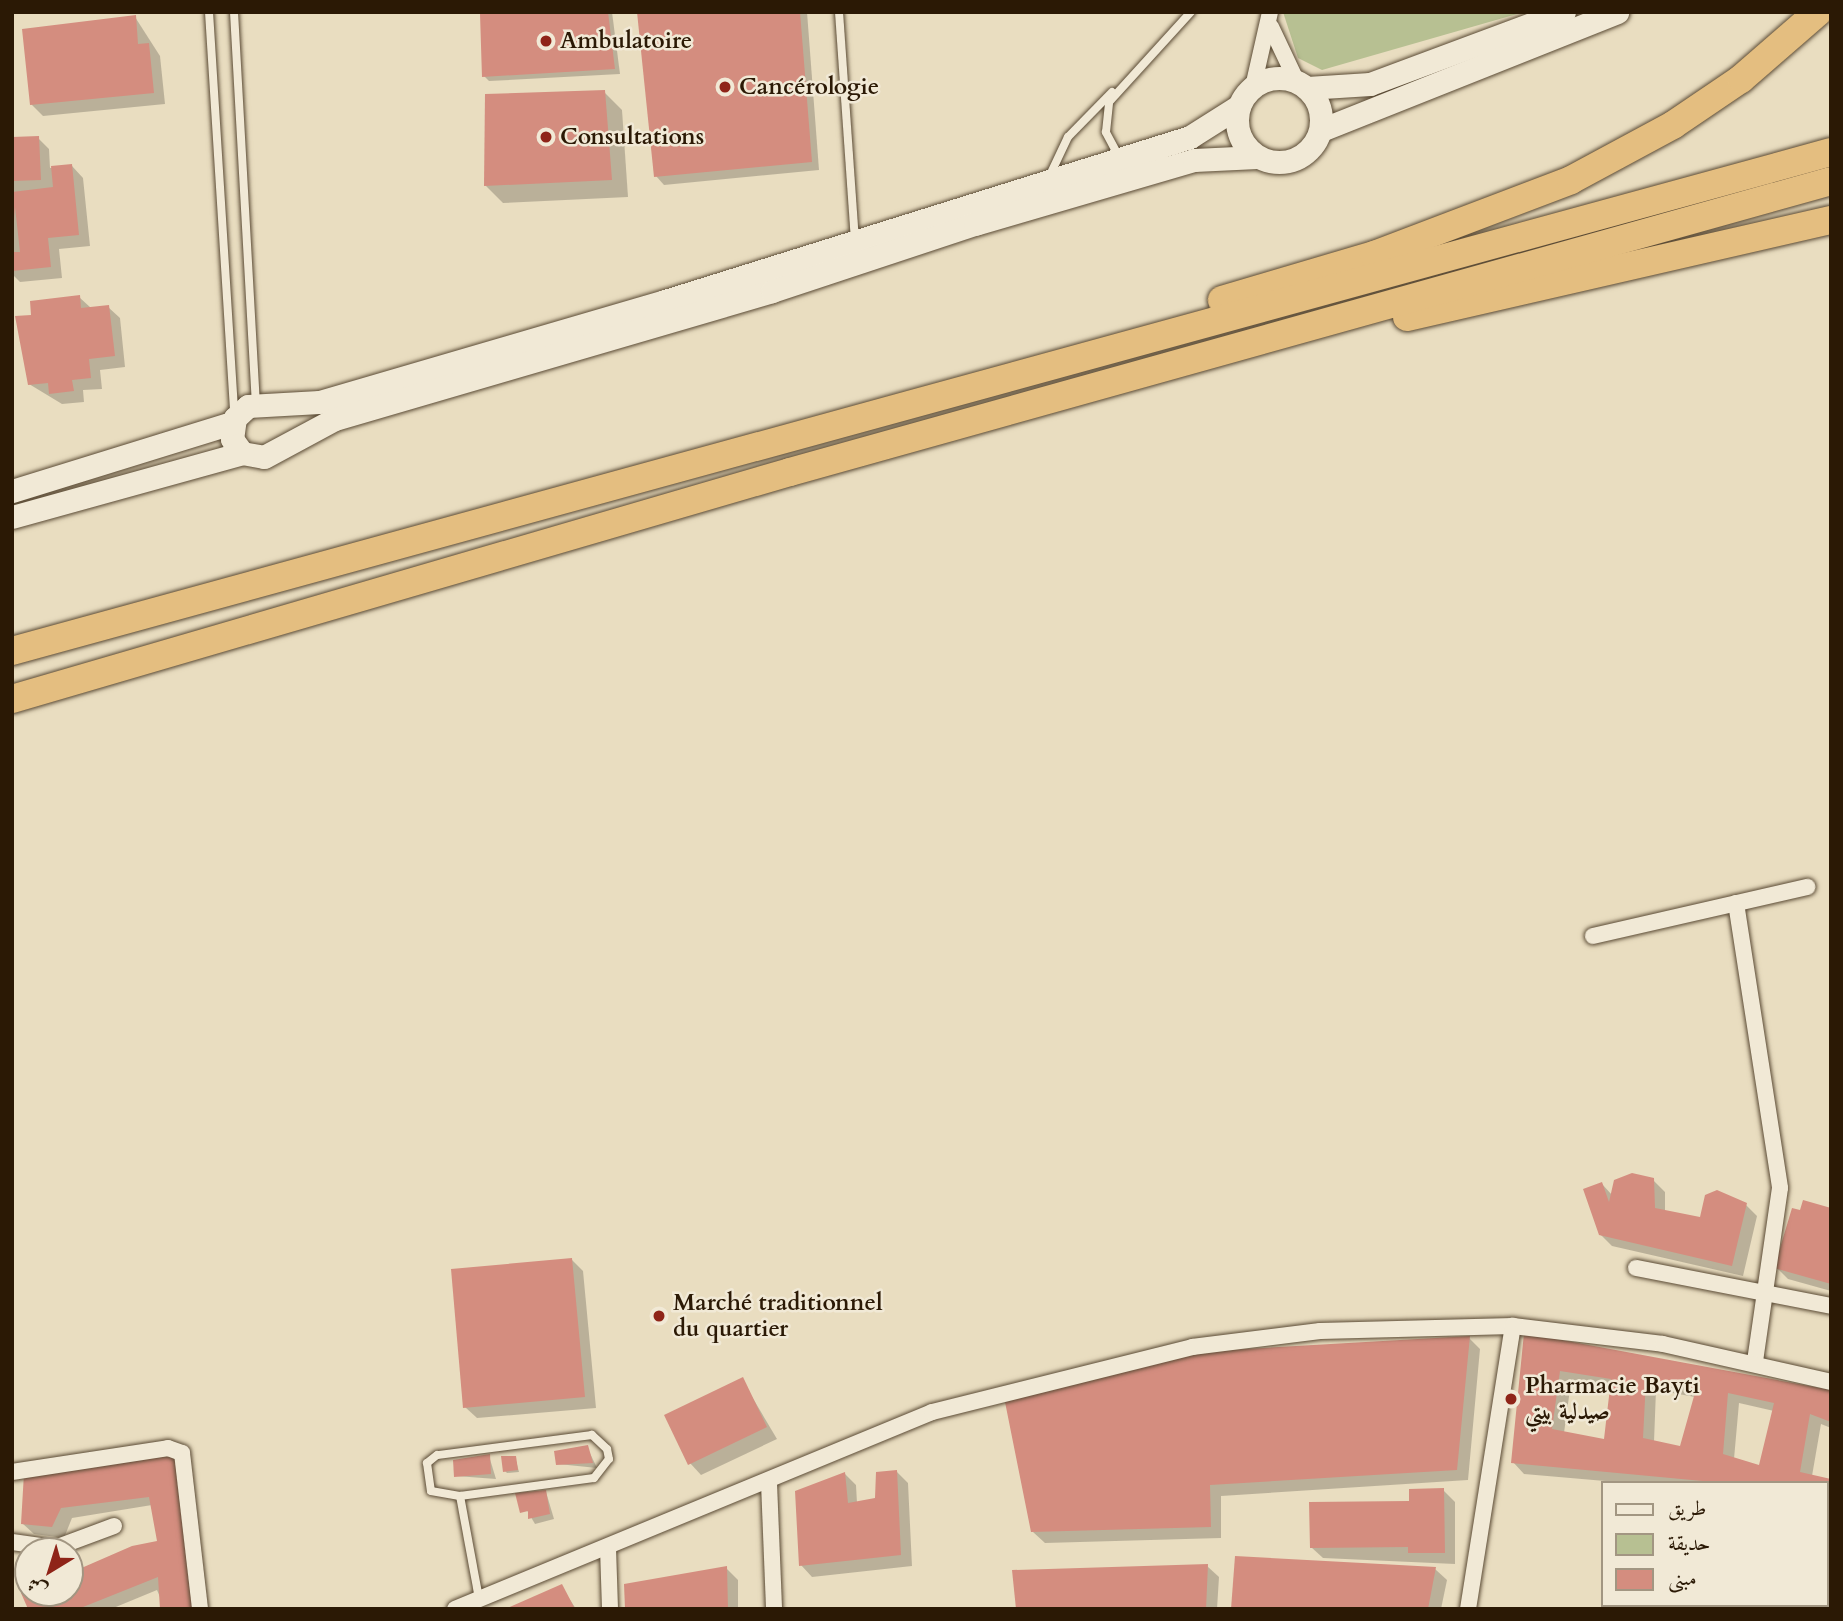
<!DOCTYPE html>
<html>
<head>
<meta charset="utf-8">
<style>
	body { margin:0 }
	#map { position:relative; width:1843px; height:1621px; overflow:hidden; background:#e9ddc0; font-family:Cardo,Amiri,serif }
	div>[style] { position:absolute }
	.green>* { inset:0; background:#b7c092 }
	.shadow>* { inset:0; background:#0003 }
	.building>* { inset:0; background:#d48d7f }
	.roads { filter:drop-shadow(0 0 2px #5a4a34) drop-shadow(0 0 2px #5a4a34) }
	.lane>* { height:8px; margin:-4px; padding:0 4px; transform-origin:4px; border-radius:4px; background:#f1e9d6 }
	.street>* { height:16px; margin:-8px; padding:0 8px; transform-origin:8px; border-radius:8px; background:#f1e9d6 }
	.secondary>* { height:23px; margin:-11.5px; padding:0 11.5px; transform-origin:11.5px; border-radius:11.5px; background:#f1e9d6 }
	.secondary>.ring { margin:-11.5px; padding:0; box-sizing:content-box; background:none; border:23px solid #f1e9d6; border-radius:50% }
	.highway>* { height:28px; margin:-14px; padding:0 14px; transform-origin:14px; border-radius:14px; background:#e4be80 }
	.dots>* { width:19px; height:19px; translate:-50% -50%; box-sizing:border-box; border:4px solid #f1e9d6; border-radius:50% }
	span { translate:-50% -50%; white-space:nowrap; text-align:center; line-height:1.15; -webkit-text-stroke:5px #f1e9d6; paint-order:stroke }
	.poi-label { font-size:23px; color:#2b1905; font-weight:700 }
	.left { translate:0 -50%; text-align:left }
	.frame { position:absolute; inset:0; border:14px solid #2b1905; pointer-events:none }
	.legend { position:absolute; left:1601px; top:1481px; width:228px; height:126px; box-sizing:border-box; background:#f1e9d6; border:2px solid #a29682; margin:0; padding:9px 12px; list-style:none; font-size:21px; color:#2b1905 }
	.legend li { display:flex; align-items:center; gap:14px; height:35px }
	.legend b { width:35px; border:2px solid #a29682 }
	.north { position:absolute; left:14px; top:1537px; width:70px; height:70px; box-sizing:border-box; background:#f1e9d6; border:2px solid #a29682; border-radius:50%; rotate:218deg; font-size:19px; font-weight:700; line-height:28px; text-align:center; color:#2b1905 }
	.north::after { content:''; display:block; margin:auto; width:24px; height:32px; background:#8f2418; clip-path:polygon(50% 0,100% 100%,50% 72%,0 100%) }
</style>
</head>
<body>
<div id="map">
	<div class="green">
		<i style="clip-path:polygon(1283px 12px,1524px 12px,1322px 70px,1298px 58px)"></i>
	</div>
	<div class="shadow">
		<i style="clip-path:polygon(531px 12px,612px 12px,620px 74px,489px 81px,484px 76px)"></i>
		<i style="clip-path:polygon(639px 12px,807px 12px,819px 170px,664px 185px,656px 176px)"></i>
		<i style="clip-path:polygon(135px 17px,160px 56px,165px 104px,43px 116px,31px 104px)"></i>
		<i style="clip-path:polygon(604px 92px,622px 110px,628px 197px,503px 203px,485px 185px)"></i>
		<i style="clip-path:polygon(38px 138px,49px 149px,50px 168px,72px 166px,83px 178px,90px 246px,59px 249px,62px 278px,20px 282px,12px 274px,12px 139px)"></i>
		<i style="clip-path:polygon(79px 297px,91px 308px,108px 307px,120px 318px,125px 367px,100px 370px,102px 389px,83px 390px,84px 402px,62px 404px,29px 384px,33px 316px)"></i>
		<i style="clip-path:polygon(1653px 1180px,1665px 1192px,1665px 1212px,1701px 1219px,1746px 1205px,1757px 1216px,1743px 1276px,1612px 1246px,1600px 1234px,1602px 1184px,1612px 1195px)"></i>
		<i style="clip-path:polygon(1831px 1210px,1831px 1291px,1788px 1279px,1776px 1267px,1801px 1212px)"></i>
		<i style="clip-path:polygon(572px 1260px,583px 1271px,596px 1408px,477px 1418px,465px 1407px)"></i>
		<i style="clip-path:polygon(evenodd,1526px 1335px,1831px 1392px,1831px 1428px,1821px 1424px,1812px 1476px,1831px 1481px,1831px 1523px,1827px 1483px,1628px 1483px,1524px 1474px,1513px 1462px,1526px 1335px,1571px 1382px,1612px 1388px,1605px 1441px,1564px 1433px,1571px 1382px,1526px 1335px,1656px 1390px,1695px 1397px,1681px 1448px,1654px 1442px,1656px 1390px,1526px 1335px,1739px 1403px,1774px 1411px,1760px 1467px,1734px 1459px,1739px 1403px)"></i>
		<i style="clip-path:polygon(1469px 1338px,1480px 1349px,1468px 1480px,1221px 1496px,1221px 1538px,1045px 1543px,1033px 1532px)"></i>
		<i style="clip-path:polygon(742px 1380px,777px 1439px,701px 1475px,690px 1463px)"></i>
		<i style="clip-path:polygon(587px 1447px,597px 1468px,558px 1464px)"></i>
		<i style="clip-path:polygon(489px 1456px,496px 1479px,456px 1476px)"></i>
		<i style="clip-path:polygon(515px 1457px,519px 1472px,507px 1473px,505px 1471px)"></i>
		<i style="clip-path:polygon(114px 1467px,197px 1528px,208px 1609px,165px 1609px,157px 1590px,111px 1609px,30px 1609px,24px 1594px,70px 1593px,70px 1574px,159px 1543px,152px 1505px,72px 1518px,64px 1538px,34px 1534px,22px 1523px)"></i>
		<i style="clip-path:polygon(897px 1472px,908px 1483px,912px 1566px,812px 1577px,801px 1565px,845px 1474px,856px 1485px,857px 1503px,876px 1499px)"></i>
		<i style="clip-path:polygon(1443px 1490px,1455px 1502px,1455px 1564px,1323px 1558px,1311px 1547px)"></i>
		<i style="clip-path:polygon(546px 1492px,554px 1519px,535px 1524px,518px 1495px)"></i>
		<i style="clip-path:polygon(1207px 1566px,1219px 1577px,1217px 1609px,1018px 1609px)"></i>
		<i style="clip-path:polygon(726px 1568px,738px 1580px,738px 1609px,626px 1609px)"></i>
		<i style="clip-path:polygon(1435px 1569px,1447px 1580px,1441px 1609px,1233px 1609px)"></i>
		<i style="clip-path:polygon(561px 1586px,576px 1609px,509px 1609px)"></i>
	</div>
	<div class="building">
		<i style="clip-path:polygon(504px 12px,608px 12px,615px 69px,482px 77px,480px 14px)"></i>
		<i style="clip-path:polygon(637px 12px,800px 12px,812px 162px,654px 177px)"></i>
		<i style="clip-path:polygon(136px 15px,138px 44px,149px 43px,154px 93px,30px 105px,22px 29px)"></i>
		<i style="clip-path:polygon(605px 90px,612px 180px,484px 186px,485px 94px)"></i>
		<i style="clip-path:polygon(39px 136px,41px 180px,12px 181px,12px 137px)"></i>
		<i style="clip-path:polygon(72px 164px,79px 235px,48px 238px,51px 267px,12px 271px,12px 252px,20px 252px,15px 207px,12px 249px,12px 192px,53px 187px,51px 166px)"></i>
		<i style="clip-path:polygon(80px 295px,81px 308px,109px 305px,115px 356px,89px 359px,91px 378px,72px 380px,74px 391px,49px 394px,48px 383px,28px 385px,15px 316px,31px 315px,30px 301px)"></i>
		<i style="clip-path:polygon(1632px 1173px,1654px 1178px,1655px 1208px,1700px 1217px,1705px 1195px,1717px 1190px,1747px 1203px,1732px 1266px,1599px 1235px,1583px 1189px,1602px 1182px,1609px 1202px,1614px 1180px)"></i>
		<i style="clip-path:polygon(1803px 1200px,1831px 1208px,1831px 1284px,1774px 1268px,1792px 1208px,1800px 1210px)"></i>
		<i style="clip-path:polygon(572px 1258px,585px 1397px,463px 1408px,451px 1269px)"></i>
		<i style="clip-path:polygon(evenodd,1524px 1333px,1831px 1390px,1831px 1422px,1810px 1414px,1800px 1472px,1831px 1479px,1831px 1517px,1827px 1483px,1724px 1483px,1511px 1463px,1524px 1333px,1560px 1371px,1611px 1379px,1604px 1439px,1552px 1429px,1560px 1371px,1524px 1333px,1646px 1380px,1696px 1389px,1680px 1446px,1643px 1438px,1646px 1380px,1524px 1333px,1728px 1393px,1774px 1403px,1759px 1465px,1723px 1454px,1728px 1393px)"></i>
		<i style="clip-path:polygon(1470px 1336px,1457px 1470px,1210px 1485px,1211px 1527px,1031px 1532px,1003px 1392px,1193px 1352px)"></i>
		<i style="clip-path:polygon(743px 1377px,767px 1427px,688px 1465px,664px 1415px)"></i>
		<i style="clip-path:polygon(588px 1445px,593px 1463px,556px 1465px,554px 1451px)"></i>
		<i style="clip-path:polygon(490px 1454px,491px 1474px,454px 1477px,453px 1460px)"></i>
		<i style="clip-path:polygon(178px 1455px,196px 1609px,160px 1609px,158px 1577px,78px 1609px,28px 1609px,21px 1593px,70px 1593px,70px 1573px,132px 1546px,157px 1541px,149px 1497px,61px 1508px,52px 1527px,21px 1524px,24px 1473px)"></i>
		<i style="clip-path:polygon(501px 1456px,516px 1456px,518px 1470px,503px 1472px)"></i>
		<i style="clip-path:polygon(897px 1470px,901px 1555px,799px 1566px,795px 1491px,845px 1472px,848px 1503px,875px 1498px,876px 1472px)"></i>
		<i style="clip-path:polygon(1444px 1488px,1445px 1553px,1408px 1553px,1408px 1547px,1310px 1548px,1309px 1502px,1409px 1501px,1409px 1489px)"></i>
		<i style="clip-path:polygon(546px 1490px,550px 1514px,528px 1519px,528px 1511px,520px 1513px,515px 1493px)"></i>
		<i style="clip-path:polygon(1235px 1556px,1436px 1567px,1428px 1609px,1231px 1609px)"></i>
		<i style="clip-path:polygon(1208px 1564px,1206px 1609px,1016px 1609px,1012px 1570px)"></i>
		<i style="clip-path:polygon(727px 1566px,728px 1609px,625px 1609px,624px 1584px)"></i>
		<i style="clip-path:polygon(562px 1584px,575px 1609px,505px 1609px)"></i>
	</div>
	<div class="roads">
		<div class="lane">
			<i style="left:209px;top:12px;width:403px;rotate:86.4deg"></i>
			<i style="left:234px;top:12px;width:393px;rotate:86.8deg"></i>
			<i style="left:839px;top:12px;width:228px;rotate:86deg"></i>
			<i style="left:1118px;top:155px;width:26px;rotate:-118deg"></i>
			<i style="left:1106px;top:132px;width:30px;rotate:-84deg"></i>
			<i style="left:1109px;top:102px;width:122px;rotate:-47.7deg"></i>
			<i style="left:1050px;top:175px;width:42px;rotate:-64.7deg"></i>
			<i style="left:1068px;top:137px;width:63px;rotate:-45.6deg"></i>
			<i style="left:460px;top:1496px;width:135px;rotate:-7.7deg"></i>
			<i style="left:594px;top:1478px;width:24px;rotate:-52deg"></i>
			<i style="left:609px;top:1459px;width:10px;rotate:-101deg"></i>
			<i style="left:607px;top:1449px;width:21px;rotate:-137deg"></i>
			<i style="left:592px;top:1435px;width:156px;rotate:172.6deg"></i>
			<i style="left:437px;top:1455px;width:13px;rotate:141deg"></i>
			<i style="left:427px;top:1463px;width:28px;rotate:82deg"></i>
			<i style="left:431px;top:1491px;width:29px;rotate:10deg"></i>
			<i style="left:460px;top:1496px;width:105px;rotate:79.5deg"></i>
		</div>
		<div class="street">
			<i style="left:1271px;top:27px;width:61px;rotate:64.7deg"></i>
			<i style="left:1253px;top:87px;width:77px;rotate:-77.2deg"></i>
			<i style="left:1736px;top:903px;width:288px;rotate:81.2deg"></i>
			<i style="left:1780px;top:1188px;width:176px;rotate:98.2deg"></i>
			<i style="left:1593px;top:936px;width:220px;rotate:-12.9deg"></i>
			<i style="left:1636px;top:1268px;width:199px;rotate:11deg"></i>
			<i style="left:12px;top:1472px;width:158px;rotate:-8.7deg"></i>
			<i style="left:168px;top:1448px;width:15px;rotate:20deg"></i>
			<i style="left:182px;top:1453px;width:157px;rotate:83.4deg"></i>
			<i style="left:769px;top:1483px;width:126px;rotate:87.7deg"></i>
			<i style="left:12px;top:1542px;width:43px;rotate:7.9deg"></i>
			<i style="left:55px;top:1548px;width:63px;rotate:-20.4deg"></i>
			<i style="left:608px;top:1548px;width:61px;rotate:88.1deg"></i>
			<i style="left:455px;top:1609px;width:516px;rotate:-22.44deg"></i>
			<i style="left:932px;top:1412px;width:268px;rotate:-14deg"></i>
			<i style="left:1192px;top:1347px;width:129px;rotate:-7.1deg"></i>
			<i style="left:1320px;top:1331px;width:193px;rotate:-1.5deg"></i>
			<i style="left:1513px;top:1326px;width:151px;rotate:6.8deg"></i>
			<i style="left:1663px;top:1344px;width:172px;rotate:12.7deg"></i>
			<i style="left:1468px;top:1609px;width:287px;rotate:-81deg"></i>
		</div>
		<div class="secondary">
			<i class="ring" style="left:1237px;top:78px;width:61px;height:61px"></i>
			<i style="left:1307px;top:88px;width:63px;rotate:-3.6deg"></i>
			<i style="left:1370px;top:84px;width:207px;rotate:-20.4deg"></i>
			<i style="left:1239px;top:106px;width:58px;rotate:147.7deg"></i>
			<i style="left:1190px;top:137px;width:550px;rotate:162.65deg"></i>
			<i style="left:665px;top:301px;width:360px;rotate:163.7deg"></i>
			<i style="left:319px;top:402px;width:71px;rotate:176.8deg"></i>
			<i style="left:248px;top:406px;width:18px;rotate:137deg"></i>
			<i style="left:235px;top:418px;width:21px;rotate:98deg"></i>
			<i style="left:232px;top:439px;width:17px;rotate:54deg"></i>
			<i style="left:242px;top:453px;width:22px;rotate:10deg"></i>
			<i style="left:264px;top:457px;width:81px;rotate:-28.2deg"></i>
			<i style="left:335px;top:419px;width:455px;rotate:-16.3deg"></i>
			<i style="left:772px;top:291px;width:214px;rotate:-18.3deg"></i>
			<i style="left:975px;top:224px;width:228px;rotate:-16.3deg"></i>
			<i style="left:1194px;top:160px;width:63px;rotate:-2.7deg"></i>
			<i style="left:1321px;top:130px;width:319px;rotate:-21.7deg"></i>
			<i style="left:12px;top:491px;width:230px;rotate:-17.2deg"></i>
			<i style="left:12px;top:517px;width:239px;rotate:-15.5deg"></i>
		</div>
		<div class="highway">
			<i style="left:1222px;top:300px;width:159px;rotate:-16.5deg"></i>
			<i style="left:1374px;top:255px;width:211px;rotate:-20.8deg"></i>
			<i style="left:1571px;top:180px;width:116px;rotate:-28.3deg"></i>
			<i style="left:1673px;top:125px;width:82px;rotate:-34.1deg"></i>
			<i style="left:1741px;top:79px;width:102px;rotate:-41deg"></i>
			<i style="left:1407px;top:317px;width:435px;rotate:-12.9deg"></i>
			<i style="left:12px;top:651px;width:1886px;rotate:-15.34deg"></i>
			<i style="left:12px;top:699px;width:810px;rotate:-16.27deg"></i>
			<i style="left:790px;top:472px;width:1081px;rotate:-15.62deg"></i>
		</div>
	</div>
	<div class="dots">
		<i style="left:546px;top:41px;background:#8f2418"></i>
		<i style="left:725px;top:87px;background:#8f2418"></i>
		<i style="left:546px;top:137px;background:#8f2418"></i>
		<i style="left:659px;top:1316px;background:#8f2418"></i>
		<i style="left:1511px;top:1399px;background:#8f2418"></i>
	</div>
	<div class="poi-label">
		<span class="left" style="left:560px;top:41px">Ambulatoire</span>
		<span class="left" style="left:739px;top:87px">Cancérologie</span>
		<span class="left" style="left:560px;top:137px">Consultations</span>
		<span class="left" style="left:673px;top:1316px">Marché traditionnel<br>du quartier</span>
		<span class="left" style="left:1525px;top:1399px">Pharmacie Bayti<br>صيدلية بيتي</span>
	</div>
	<div class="frame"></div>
	<ul class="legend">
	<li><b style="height:9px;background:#f1e9d6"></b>طريق</li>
	<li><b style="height:19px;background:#b7c092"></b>حديقة</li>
	<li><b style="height:19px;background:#d48d7f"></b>مبنى</li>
	</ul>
	<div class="north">ش</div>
</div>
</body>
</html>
